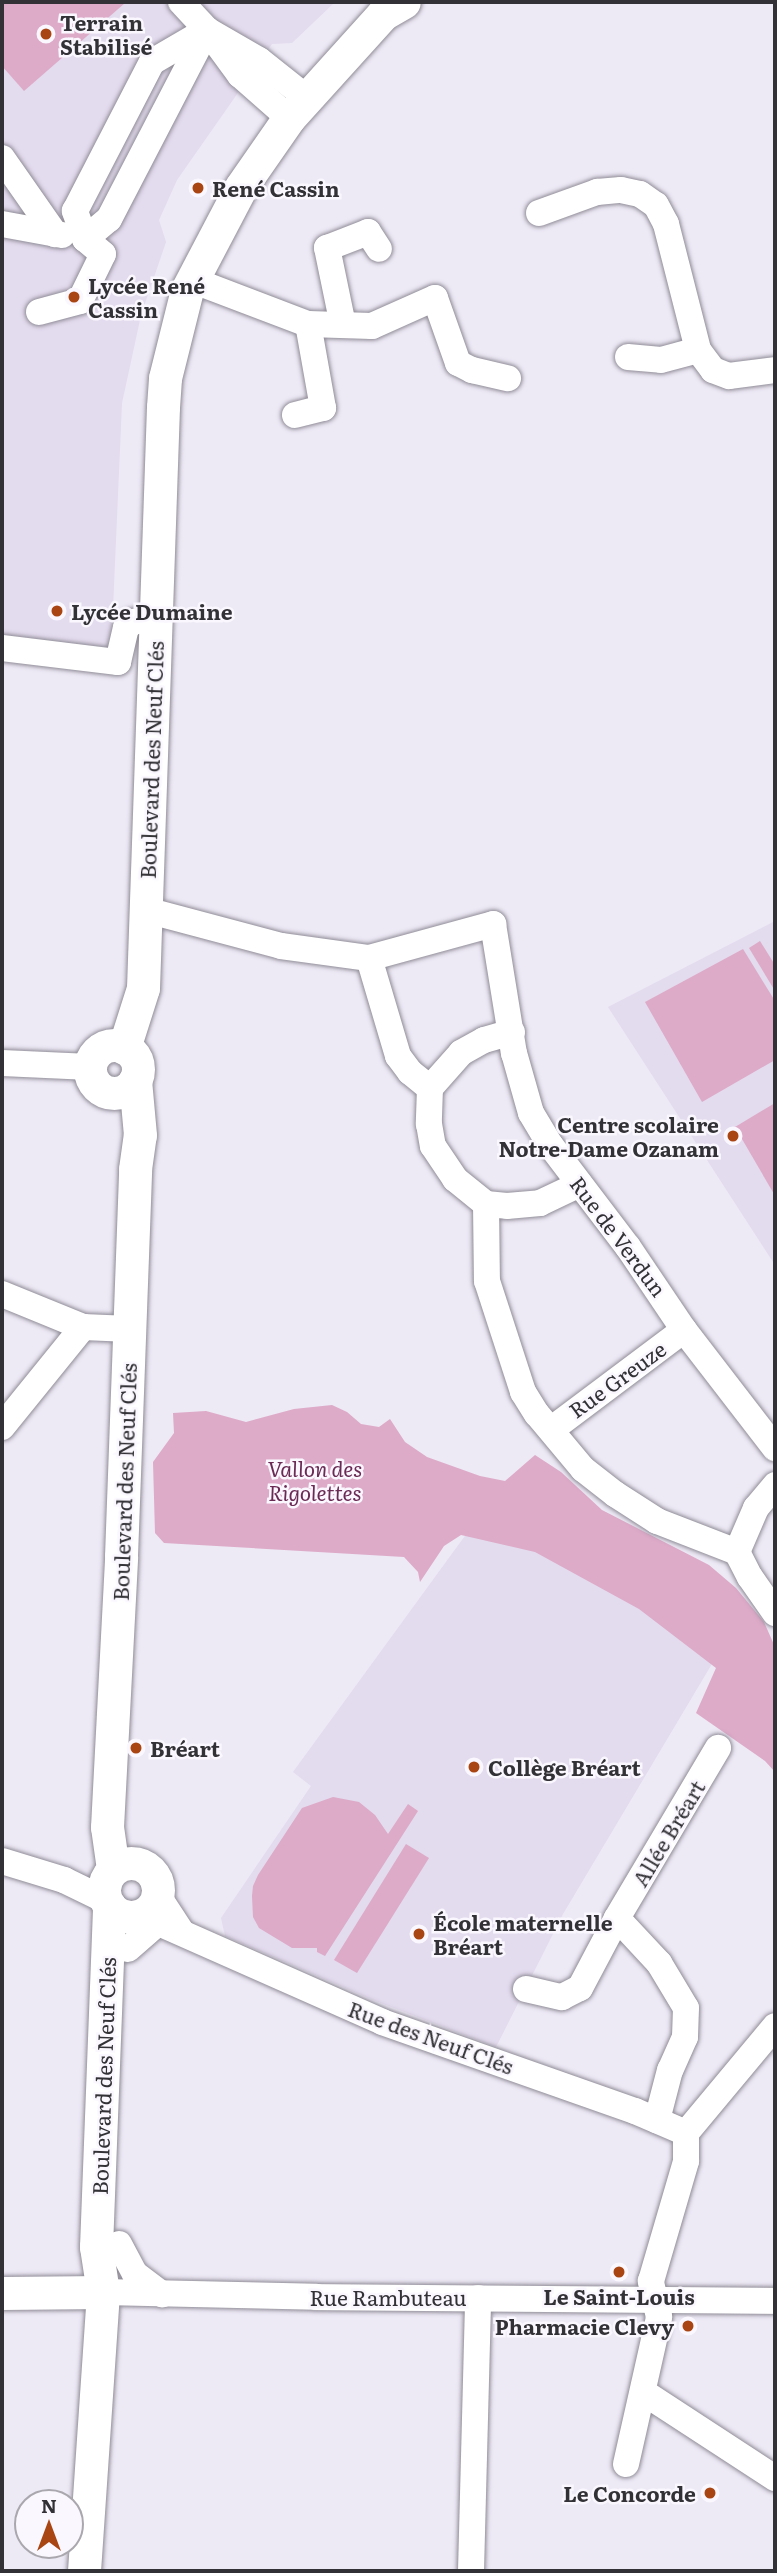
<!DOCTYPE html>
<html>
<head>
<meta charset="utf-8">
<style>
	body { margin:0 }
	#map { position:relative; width:777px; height:2573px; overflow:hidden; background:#ede9f5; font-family:Literata,serif }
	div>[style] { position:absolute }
	.built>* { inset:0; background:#e3dbee }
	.green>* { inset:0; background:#ddaac8 }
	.roads { filter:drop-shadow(0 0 2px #908c97) drop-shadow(0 0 2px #908c97) }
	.minor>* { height:26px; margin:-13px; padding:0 13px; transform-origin:13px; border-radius:13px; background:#fff }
	.major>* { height:33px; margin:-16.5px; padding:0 16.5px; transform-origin:16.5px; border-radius:16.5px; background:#fff }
	.major>.ring { margin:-16.5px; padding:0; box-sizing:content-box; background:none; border:33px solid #fff; border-radius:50% }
	.dots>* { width:19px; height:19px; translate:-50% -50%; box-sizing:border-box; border:4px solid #faf7fe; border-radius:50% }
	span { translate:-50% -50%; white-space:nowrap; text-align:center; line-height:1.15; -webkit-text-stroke:5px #faf7fe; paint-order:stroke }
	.poi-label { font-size:21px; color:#323135; font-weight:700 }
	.left { translate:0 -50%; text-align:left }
	.right { translate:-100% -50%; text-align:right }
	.street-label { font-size:21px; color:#323135 }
	.park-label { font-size:21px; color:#6a2a54; font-style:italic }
	.frame { position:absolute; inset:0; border:4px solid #323135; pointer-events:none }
	.north { position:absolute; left:14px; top:2489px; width:70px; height:70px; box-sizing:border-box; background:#faf7fe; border:2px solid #aaa8ae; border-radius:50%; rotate:0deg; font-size:19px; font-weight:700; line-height:28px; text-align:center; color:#323135 }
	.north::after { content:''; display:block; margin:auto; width:24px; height:32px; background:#a94512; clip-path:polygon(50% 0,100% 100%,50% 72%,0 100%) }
</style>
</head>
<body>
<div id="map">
	<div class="built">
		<i style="clip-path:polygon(2px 2px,335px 2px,292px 43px,272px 44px,177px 180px,159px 220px,166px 242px,141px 315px,122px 403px,111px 653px,2px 640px)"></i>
		<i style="clip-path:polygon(775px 921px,775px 1265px,608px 1007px)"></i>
		<i style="clip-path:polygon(494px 1496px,719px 1652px,563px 1914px,496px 2047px,373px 2000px,225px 1936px,221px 1918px,311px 1786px,293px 1772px)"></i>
	</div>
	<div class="green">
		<i style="clip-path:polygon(2px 2px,124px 2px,125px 3px,24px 91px,2px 66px)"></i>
		<i style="clip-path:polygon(760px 941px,775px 965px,775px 991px,749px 948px)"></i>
		<i style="clip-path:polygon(743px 949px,775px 1001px,775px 1060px,702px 1102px,645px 1002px)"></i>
		<i style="clip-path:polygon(775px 1103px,775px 1193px,774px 1194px,735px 1127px)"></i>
		<i style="clip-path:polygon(332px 1405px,347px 1412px,361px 1424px,379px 1427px,390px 1419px,405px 1442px,427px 1457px,480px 1476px,505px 1481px,535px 1455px,561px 1472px,602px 1510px,709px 1565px,736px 1588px,764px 1622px,775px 1647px,775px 1772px,765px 1761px,696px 1713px,716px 1668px,639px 1609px,535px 1552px,461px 1535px,444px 1546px,420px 1582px,418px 1572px,404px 1557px,164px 1543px,155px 1533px,153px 1462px,174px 1433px,173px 1413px,206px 1411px,246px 1422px,294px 1409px)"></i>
		<i style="clip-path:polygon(333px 1797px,359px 1802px,375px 1815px,388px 1834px,408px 1804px,418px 1811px,325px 1956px,317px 1952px,317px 1948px,292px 1948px,259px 1928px,253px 1917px,252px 1896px,253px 1886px,258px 1875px,302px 1808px)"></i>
		<i style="clip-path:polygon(406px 1844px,429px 1858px,357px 1973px,334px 1960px)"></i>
	</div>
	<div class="roads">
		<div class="minor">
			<i style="left:181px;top:2px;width:38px;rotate:47deg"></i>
			<i style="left:289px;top:118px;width:65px;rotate:-138.7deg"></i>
			<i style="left:240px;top:75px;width:56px;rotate:-126.3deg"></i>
			<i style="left:207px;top:30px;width:60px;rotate:30deg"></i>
			<i style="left:259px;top:60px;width:61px;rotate:38.4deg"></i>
			<i style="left:2px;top:158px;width:93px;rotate:55.1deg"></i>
			<i style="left:539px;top:213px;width:62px;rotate:-19.9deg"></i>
			<i style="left:597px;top:192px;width:24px;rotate:-5deg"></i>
			<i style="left:621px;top:190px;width:19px;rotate:12deg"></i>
			<i style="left:640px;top:194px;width:19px;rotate:35deg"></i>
			<i style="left:656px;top:205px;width:21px;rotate:62deg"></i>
			<i style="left:666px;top:224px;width:130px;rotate:75.7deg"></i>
			<i style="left:698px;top:350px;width:25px;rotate:53deg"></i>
			<i style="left:713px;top:370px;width:17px;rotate:21deg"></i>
			<i style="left:729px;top:376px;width:46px;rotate:-7.4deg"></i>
			<i style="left:2px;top:224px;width:61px;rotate:10.4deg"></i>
			<i style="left:85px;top:239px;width:31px;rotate:-40deg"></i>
			<i style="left:109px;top:219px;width:213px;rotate:-62.6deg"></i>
			<i style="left:192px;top:280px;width:124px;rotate:20.8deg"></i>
			<i style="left:308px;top:324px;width:64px;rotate:1.8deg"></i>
			<i style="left:372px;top:326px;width:69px;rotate:-24deg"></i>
			<i style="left:435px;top:298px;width:69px;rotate:70.5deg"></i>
			<i style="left:458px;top:363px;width:16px;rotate:27deg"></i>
			<i style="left:472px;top:370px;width:37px;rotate:13deg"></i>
			<i style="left:39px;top:312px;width:42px;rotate:-15deg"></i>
			<i style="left:80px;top:301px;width:52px;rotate:-63.9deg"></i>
			<i style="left:103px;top:254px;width:23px;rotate:-140deg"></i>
			<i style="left:85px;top:239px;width:30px;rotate:-110deg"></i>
			<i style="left:75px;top:211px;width:168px;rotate:-62.7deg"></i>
			<i style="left:152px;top:62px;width:64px;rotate:-30.2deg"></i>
			<i style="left:343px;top:325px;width:79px;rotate:-101.7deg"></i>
			<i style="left:327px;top:248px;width:44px;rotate:-21.3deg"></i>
			<i style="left:368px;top:232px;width:20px;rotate:57deg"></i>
			<i style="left:628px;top:357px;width:33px;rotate:5deg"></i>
			<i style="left:661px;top:360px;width:38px;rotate:-15deg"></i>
			<i style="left:295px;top:415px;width:29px;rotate:-14deg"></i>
			<i style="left:323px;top:408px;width:85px;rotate:-100.1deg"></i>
			<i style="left:2px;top:648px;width:117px;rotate:6.9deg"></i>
			<i style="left:118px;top:662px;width:35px;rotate:-77deg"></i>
			<i style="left:126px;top:628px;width:8px;rotate:-45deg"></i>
			<i style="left:132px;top:622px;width:24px;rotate:-9deg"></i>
			<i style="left:146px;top:910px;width:140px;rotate:14.9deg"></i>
			<i style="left:281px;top:946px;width:89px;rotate:7.8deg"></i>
			<i style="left:369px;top:958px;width:102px;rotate:73.5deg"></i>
			<i style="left:398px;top:1056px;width:20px;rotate:53deg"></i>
			<i style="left:410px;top:1072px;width:26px;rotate:39deg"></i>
			<i style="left:369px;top:958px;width:129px;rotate:-15.3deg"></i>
			<i style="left:493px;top:924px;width:131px;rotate:80.8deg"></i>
			<i style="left:514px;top:1053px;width:62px;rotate:74.2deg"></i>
			<i style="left:531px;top:1113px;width:39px;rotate:59deg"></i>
			<i style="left:551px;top:1146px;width:127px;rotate:52.7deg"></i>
			<i style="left:628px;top:1247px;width:100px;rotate:56deg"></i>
			<i style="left:684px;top:1330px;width:149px;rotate:52.4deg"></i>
			<i style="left:512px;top:1032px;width:29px;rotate:164deg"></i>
			<i style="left:484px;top:1040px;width:26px;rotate:151deg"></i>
			<i style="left:461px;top:1053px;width:47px;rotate:131.5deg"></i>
			<i style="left:430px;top:1088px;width:36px;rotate:92deg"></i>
			<i style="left:429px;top:1124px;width:22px;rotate:80deg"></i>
			<i style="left:433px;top:1146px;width:40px;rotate:56deg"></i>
			<i style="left:455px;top:1179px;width:40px;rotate:39deg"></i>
			<i style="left:486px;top:1204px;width:21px;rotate:5deg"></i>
			<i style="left:507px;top:1206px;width:33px;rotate:-5deg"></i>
			<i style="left:540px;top:1203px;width:44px;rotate:-25.4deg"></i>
			<i style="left:2px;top:1063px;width:88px;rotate:2.6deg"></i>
			<i style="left:486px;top:1204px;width:77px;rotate:89.3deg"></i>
			<i style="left:487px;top:1281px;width:117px;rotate:72deg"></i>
			<i style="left:523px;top:1392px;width:26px;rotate:58deg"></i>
			<i style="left:537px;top:1414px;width:72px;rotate:50.1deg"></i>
			<i style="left:583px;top:1469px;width:41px;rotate:38deg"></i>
			<i style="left:615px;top:1494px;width:50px;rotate:32.7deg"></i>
			<i style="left:657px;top:1521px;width:86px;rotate:21.2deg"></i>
			<i style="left:737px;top:1552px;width:28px;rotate:63deg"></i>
			<i style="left:750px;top:1577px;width:44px;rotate:55.2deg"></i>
			<i style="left:2px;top:1294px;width:87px;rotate:22.2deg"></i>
			<i style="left:83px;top:1327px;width:47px;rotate:2.4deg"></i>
			<i style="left:2px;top:1427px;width:129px;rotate:-51deg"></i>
			<i style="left:552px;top:1429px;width:165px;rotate:-36.9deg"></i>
			<i style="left:737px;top:1552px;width:48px;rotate:-66.6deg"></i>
			<i style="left:756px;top:1508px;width:30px;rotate:-50deg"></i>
			<i style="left:2px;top:1861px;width:65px;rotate:17deg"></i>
			<i style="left:64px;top:1880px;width:48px;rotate:26deg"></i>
			<i style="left:158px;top:1896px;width:42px;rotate:56.7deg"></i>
			<i style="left:141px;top:1915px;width:264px;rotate:23.9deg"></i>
			<i style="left:382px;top:2022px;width:268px;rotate:19.4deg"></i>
			<i style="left:635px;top:2111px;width:56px;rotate:23.3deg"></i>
			<i style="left:617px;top:1918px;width:62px;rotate:47deg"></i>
			<i style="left:659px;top:1963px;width:52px;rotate:59deg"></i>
			<i style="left:686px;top:2008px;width:29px;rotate:92deg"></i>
			<i style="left:685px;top:2037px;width:36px;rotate:114deg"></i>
			<i style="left:670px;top:2070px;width:52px;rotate:104.6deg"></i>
			<i style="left:128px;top:1949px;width:41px;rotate:-41.1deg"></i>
			<i style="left:526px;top:1989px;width:37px;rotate:13deg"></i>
			<i style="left:562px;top:1997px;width:20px;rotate:-27deg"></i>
			<i style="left:580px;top:1988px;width:79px;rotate:-62.1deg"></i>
			<i style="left:617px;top:1918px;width:198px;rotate:-59.3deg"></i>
			<i style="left:686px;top:2133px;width:139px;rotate:-50.2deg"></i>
			<i style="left:119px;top:2244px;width:34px;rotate:62deg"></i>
			<i style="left:135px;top:2274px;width:34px;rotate:37deg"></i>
			<i style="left:103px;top:2292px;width:213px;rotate:1.3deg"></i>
			<i style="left:316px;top:2297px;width:459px;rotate:0.5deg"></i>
			<i style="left:643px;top:2392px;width:158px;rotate:33.1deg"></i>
			<i style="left:626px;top:2464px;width:151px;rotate:-77.3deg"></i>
			<i style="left:659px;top:2317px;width:37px;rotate:-103deg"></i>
			<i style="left:651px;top:2281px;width:125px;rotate:-73.7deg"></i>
			<i style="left:686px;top:2161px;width:28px;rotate:-90deg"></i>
			<i style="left:471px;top:2571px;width:273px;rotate:-88.5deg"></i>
		</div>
		<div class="major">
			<i class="ring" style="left:90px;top:1045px;width:15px;height:15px"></i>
			<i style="left:124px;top:1048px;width:63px;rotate:-72.4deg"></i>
			<i style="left:143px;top:988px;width:581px;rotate:-88.03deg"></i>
			<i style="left:163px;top:407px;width:29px;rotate:-86deg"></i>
			<i style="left:165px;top:378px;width:91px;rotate:-76deg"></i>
			<i style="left:187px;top:290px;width:116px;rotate:-62.3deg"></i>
			<i style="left:241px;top:187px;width:84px;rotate:-55.2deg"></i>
			<i style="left:289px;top:118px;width:140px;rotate:-47.9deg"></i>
			<i style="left:383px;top:14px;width:24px;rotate:-30deg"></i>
			<i class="ring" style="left:104px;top:1863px;width:21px;height:21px"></i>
			<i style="left:113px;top:1869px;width:42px;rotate:-98.1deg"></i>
			<i style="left:107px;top:1827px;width:271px;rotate:-87deg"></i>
			<i style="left:121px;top:1556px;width:387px;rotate:-87.9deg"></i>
			<i style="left:135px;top:1169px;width:34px;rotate:-82deg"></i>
			<i style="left:140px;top:1135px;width:55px;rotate:-95.2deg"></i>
			<i style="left:2px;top:2293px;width:101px;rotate:-0.6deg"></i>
			<i style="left:84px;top:2571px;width:280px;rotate:-86.1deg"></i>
			<i style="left:103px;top:2292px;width:46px;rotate:-98.8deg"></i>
			<i style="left:96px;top:2247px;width:342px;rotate:-87.8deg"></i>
		</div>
	</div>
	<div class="dots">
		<i style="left:46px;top:34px;background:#a94512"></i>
		<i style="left:198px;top:188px;background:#a94512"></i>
		<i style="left:74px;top:297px;background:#a94512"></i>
		<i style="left:57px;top:611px;background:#a94512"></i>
		<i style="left:733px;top:1136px;background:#a94512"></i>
		<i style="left:136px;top:1748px;background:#a94512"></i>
		<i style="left:474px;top:1767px;background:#a94512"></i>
		<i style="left:419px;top:1934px;background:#a94512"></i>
		<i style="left:619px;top:2272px;background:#a94512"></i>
		<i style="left:688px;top:2326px;background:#a94512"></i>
		<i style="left:710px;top:2493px;background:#a94512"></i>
	</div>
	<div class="poi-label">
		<span class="left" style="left:60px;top:34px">Terrain<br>Stabilisé</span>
		<span class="left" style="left:212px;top:188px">René Cassin</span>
		<span class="left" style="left:88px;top:297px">Lycée René<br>Cassin</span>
		<span class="left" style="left:71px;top:611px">Lycée Dumaine</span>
		<span class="right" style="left:719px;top:1136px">Centre scolaire<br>Notre-Dame Ozanam</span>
		<span class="left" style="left:150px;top:1748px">Bréart</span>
		<span class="left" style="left:488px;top:1767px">Collège Bréart</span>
		<span class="left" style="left:433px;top:1934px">École maternelle<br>Bréart</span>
		<span style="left:619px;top:2296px">Le Saint-Louis</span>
		<span class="right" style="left:674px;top:2326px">Pharmacie Clevy</span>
		<span class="right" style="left:696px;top:2493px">Le Concorde</span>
	</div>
	<div class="street-label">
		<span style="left:151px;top:760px;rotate:-88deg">Boulevard des Neuf Clés</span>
		<span style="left:619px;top:1236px;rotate:53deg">Rue de Verdun</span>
		<span style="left:617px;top:1379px;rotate:-36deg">Rue Greuze</span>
		<span style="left:124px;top:1482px;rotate:-88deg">Boulevard des Neuf Clés</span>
		<span style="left:668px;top:1833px;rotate:-59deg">Allée Bréart</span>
		<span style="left:431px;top:2037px;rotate:20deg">Rue des Neuf Clés</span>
		<span style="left:103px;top:2076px;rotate:-88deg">Boulevard des Neuf Clés</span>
		<span style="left:388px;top:2297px">Rue Rambuteau</span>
	</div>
	<div class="park-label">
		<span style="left:315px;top:1480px">Vallon des<br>Rigolettes</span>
	</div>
	<div class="frame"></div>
	<div class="north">N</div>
</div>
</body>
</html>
